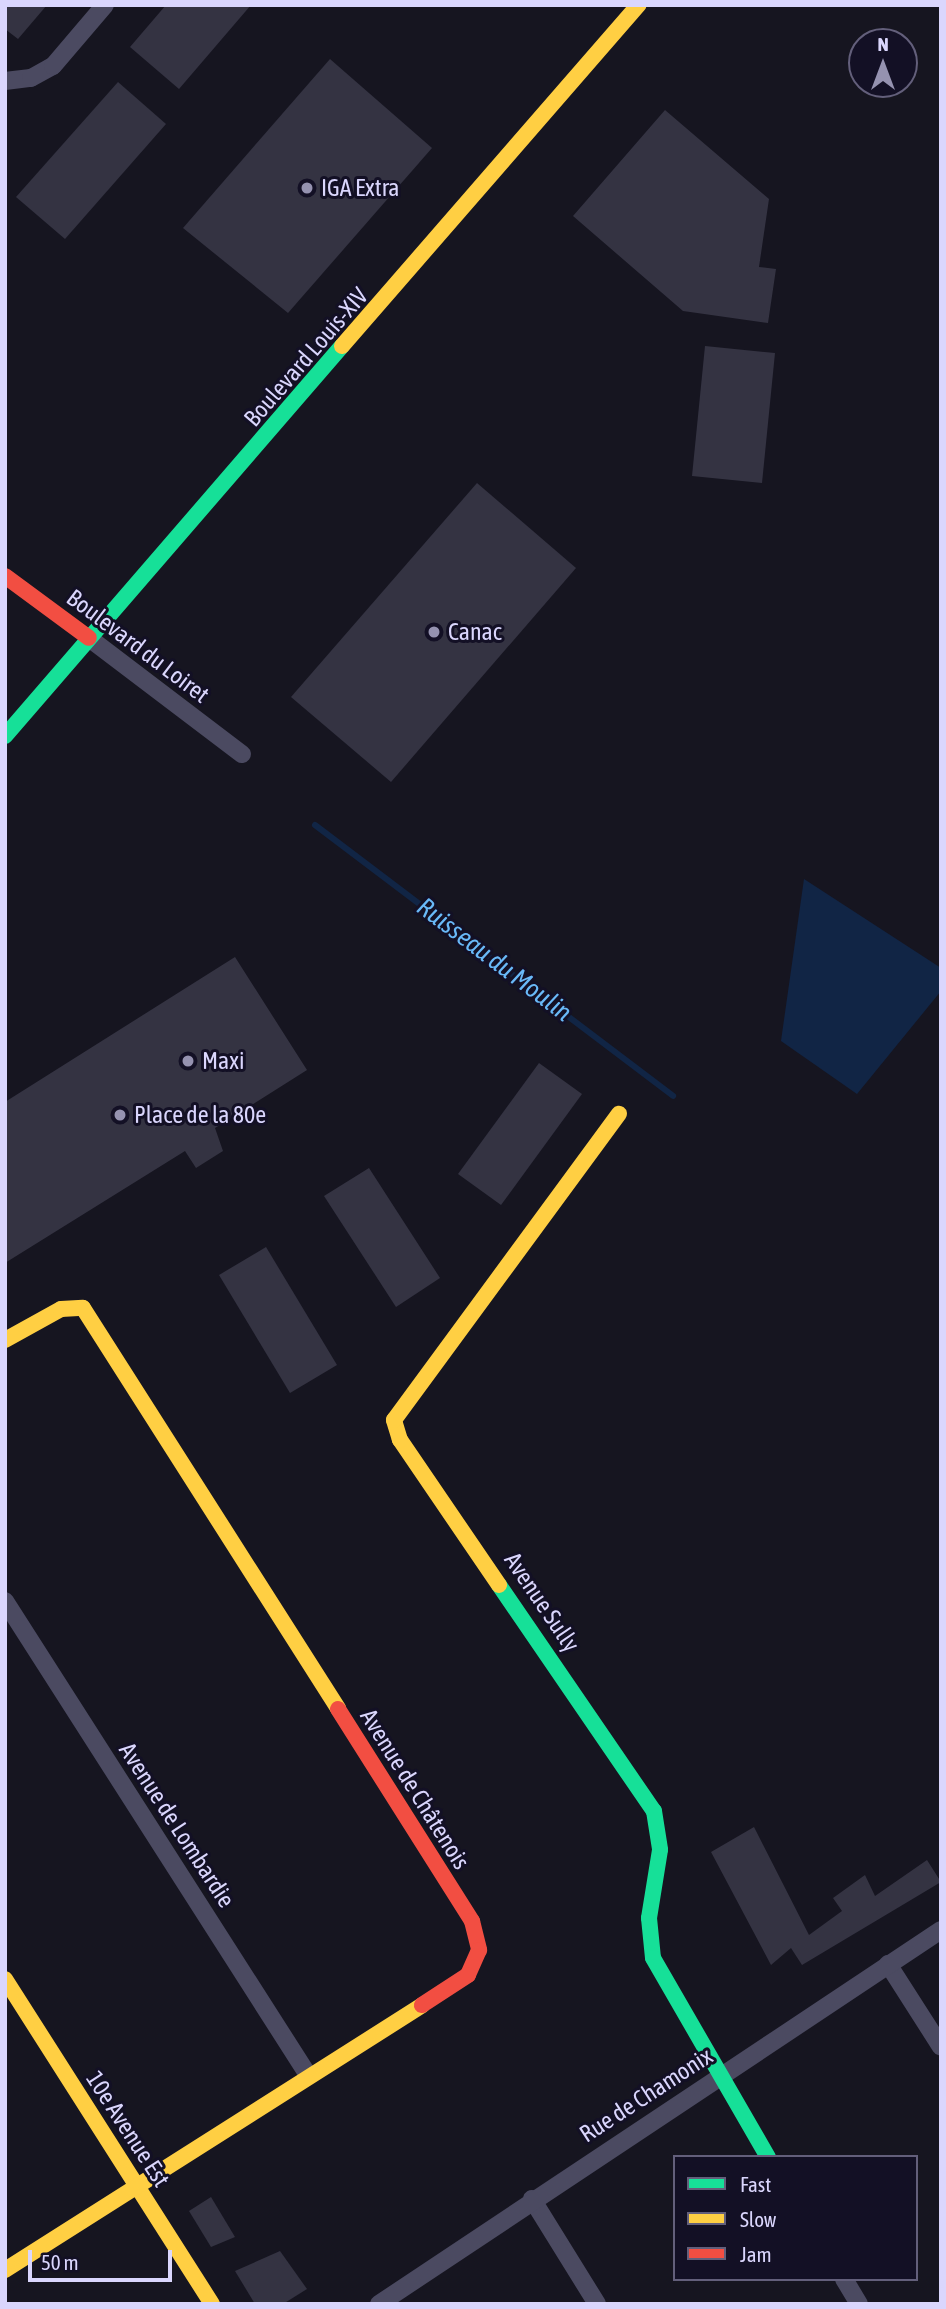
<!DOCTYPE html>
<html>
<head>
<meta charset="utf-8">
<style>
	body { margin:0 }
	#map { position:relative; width:946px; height:2309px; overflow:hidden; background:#161520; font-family:"Asap Condensed",sans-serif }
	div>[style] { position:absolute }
	.water>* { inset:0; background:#112545 }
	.stream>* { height:6px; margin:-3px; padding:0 3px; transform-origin:3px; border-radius:3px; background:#112545 }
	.building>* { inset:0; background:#343342 }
	.street>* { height:18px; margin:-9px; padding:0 9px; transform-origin:9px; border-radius:9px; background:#4b4a61 }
	.fast>* { height:16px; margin:-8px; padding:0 8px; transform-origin:8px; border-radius:8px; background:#16e098 }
	.slow>* { height:16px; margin:-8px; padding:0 8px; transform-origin:8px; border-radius:8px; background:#ffcf43 }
	.jam>* { height:16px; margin:-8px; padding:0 8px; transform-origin:8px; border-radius:8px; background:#f24e42 }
	.dots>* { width:19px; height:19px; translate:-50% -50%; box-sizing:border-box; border:4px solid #131025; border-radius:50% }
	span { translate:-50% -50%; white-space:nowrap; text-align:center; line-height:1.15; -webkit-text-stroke:6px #131025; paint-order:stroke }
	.poi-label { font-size:24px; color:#dad6fd }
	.left { translate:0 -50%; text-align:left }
	.street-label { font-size:24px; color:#dad6fd }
	.water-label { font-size:26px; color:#69b9f8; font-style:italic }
	.frame { position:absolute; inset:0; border:7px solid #dad6fd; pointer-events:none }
	.legend { position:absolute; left:673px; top:2155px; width:245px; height:126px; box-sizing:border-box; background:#131025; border:2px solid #635f7b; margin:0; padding:9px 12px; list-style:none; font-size:21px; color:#dad6fd }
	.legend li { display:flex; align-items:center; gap:14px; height:35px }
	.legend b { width:35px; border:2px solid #635f7b }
	.north { position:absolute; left:848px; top:28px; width:70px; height:70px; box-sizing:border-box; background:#131025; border:2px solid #635f7b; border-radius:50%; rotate:0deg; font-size:19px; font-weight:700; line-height:28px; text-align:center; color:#dad6fd }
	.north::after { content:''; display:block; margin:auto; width:24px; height:32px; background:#9592b0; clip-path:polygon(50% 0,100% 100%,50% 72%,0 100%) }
	.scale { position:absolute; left:28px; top:2250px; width:144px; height:32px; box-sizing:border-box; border:4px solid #dad6fd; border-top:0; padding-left:9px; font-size:21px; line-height:24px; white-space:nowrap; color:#dad6fd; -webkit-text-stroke:5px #131025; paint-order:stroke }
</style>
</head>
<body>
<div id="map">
	<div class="water">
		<i style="clip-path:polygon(804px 879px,941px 968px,941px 991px,857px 1094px,781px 1041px)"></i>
	</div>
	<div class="stream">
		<i style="left:315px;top:825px;width:449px;rotate:37.1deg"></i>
	</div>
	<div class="building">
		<i style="clip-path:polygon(5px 5px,47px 5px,18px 39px,5px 29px)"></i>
		<i style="clip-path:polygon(166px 5px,251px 5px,179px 89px,130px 47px)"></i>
		<i style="clip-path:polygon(330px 59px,432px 148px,288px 313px,183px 228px)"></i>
		<i style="clip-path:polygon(118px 82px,166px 124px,65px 239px,16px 197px)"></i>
		<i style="clip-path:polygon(665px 110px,769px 199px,759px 267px,776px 269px,768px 323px,683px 311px,573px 216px)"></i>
		<i style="clip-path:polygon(705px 346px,775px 353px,762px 483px,692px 476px)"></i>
		<i style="clip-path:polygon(477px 483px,576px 568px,391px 782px,291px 697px)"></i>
		<i style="clip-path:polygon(235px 957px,307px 1070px,215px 1128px,223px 1151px,196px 1168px,185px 1151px,5px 1263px,5px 1102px)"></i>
		<i style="clip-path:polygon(539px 1063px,582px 1094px,501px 1205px,458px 1174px)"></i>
		<i style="clip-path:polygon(369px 1168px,440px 1278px,396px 1307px,324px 1196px)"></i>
		<i style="clip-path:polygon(266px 1247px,337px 1365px,290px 1393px,219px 1275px)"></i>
		<i style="clip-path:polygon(754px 1827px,809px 1935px,842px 1911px,833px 1898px,865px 1875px,875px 1896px,927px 1860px,941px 1882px,802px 1965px,791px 1948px,771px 1965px,711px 1852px)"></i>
		<i style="clip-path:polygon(211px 2197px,235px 2237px,211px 2247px,189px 2211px)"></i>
		<i style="clip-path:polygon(280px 2251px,307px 2289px,283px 2304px,255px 2304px,235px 2271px)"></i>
	</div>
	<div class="street">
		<i style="left:5px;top:81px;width:26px;rotate:-7deg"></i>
		<i style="left:31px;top:78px;width:25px;rotate:-29deg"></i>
		<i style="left:53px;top:66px;width:80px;rotate:-49.6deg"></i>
		<i style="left:89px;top:638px;width:192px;rotate:37.2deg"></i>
		<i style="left:5px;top:1601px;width:563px;rotate:57.41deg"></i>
		<i style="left:888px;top:1964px;width:98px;rotate:57.4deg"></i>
		<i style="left:532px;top:2199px;width:123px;rotate:58.2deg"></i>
		<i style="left:844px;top:2279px;width:29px;rotate:59deg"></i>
		<i style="left:379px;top:2304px;width:675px;rotate:-33.64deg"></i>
	</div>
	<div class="fast">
		<i style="left:5px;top:736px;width:515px;rotate:-49.17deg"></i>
		<i style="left:499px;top:1585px;width:274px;rotate:55.6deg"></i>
		<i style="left:654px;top:1811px;width:39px;rotate:81deg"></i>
		<i style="left:660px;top:1850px;width:69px;rotate:99.2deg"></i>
		<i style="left:649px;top:1918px;width:40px;rotate:84.3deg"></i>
		<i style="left:653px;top:1958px;width:230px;rotate:60deg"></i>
	</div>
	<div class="slow">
		<i style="left:342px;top:346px;width:452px;rotate:-49deg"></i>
		<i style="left:5px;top:1340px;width:64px;rotate:-29deg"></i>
		<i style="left:61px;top:1309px;width:22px;rotate:-3deg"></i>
		<i style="left:83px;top:1308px;width:475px;rotate:57.5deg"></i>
		<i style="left:499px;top:1585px;width:176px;rotate:-124.3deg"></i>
		<i style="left:400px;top:1440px;width:21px;rotate:-107deg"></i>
		<i style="left:394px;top:1420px;width:380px;rotate:-53.7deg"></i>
		<i style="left:5px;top:1979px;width:385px;rotate:57.5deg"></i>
		<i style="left:5px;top:2270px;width:494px;rotate:-32.4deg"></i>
	</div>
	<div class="jam">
		<i style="left:5px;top:576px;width:104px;rotate:36.4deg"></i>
		<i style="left:338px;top:1709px;width:251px;rotate:57.7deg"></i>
		<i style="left:472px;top:1921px;width:30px;rotate:76deg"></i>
		<i style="left:479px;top:1950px;width:27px;rotate:114deg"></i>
		<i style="left:468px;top:1975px;width:55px;rotate:146.9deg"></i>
	</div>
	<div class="dots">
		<i style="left:307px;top:188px;background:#9592b0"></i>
		<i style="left:434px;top:632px;background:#9592b0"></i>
		<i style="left:188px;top:1061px;background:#9592b0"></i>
		<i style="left:120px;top:1115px;background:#9592b0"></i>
	</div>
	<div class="poi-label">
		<span class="left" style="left:321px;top:188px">IGA Extra</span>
		<span class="left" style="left:448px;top:632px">Canac</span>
		<span class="left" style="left:202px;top:1061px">Maxi</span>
		<span class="left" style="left:134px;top:1115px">Place de la 80e</span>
	</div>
	<div class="street-label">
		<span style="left:306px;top:357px;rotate:-49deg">Boulevard Louis-XIV</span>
		<span style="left:138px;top:646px;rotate:37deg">Boulevard du Loiret</span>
		<span style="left:542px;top:1602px;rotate:56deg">Avenue Sully</span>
		<span style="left:415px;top:1789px;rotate:58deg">Avenue de Châtenois</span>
		<span style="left:177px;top:1825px;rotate:57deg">Avenue de Lombardie</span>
		<span style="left:646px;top:2095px;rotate:-33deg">Rue de Chamonix</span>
		<span style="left:128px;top:2129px;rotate:57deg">10e Avenue Est</span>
	</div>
	<div class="water-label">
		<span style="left:494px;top:960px;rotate:37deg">Ruisseau du Moulin</span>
	</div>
	<div class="frame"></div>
	<ul class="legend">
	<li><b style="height:9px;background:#16e098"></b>Fast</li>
	<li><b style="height:9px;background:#ffcf43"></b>Slow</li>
	<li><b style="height:9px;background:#f24e42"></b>Jam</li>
	</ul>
	<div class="north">N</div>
	<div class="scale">50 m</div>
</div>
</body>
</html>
